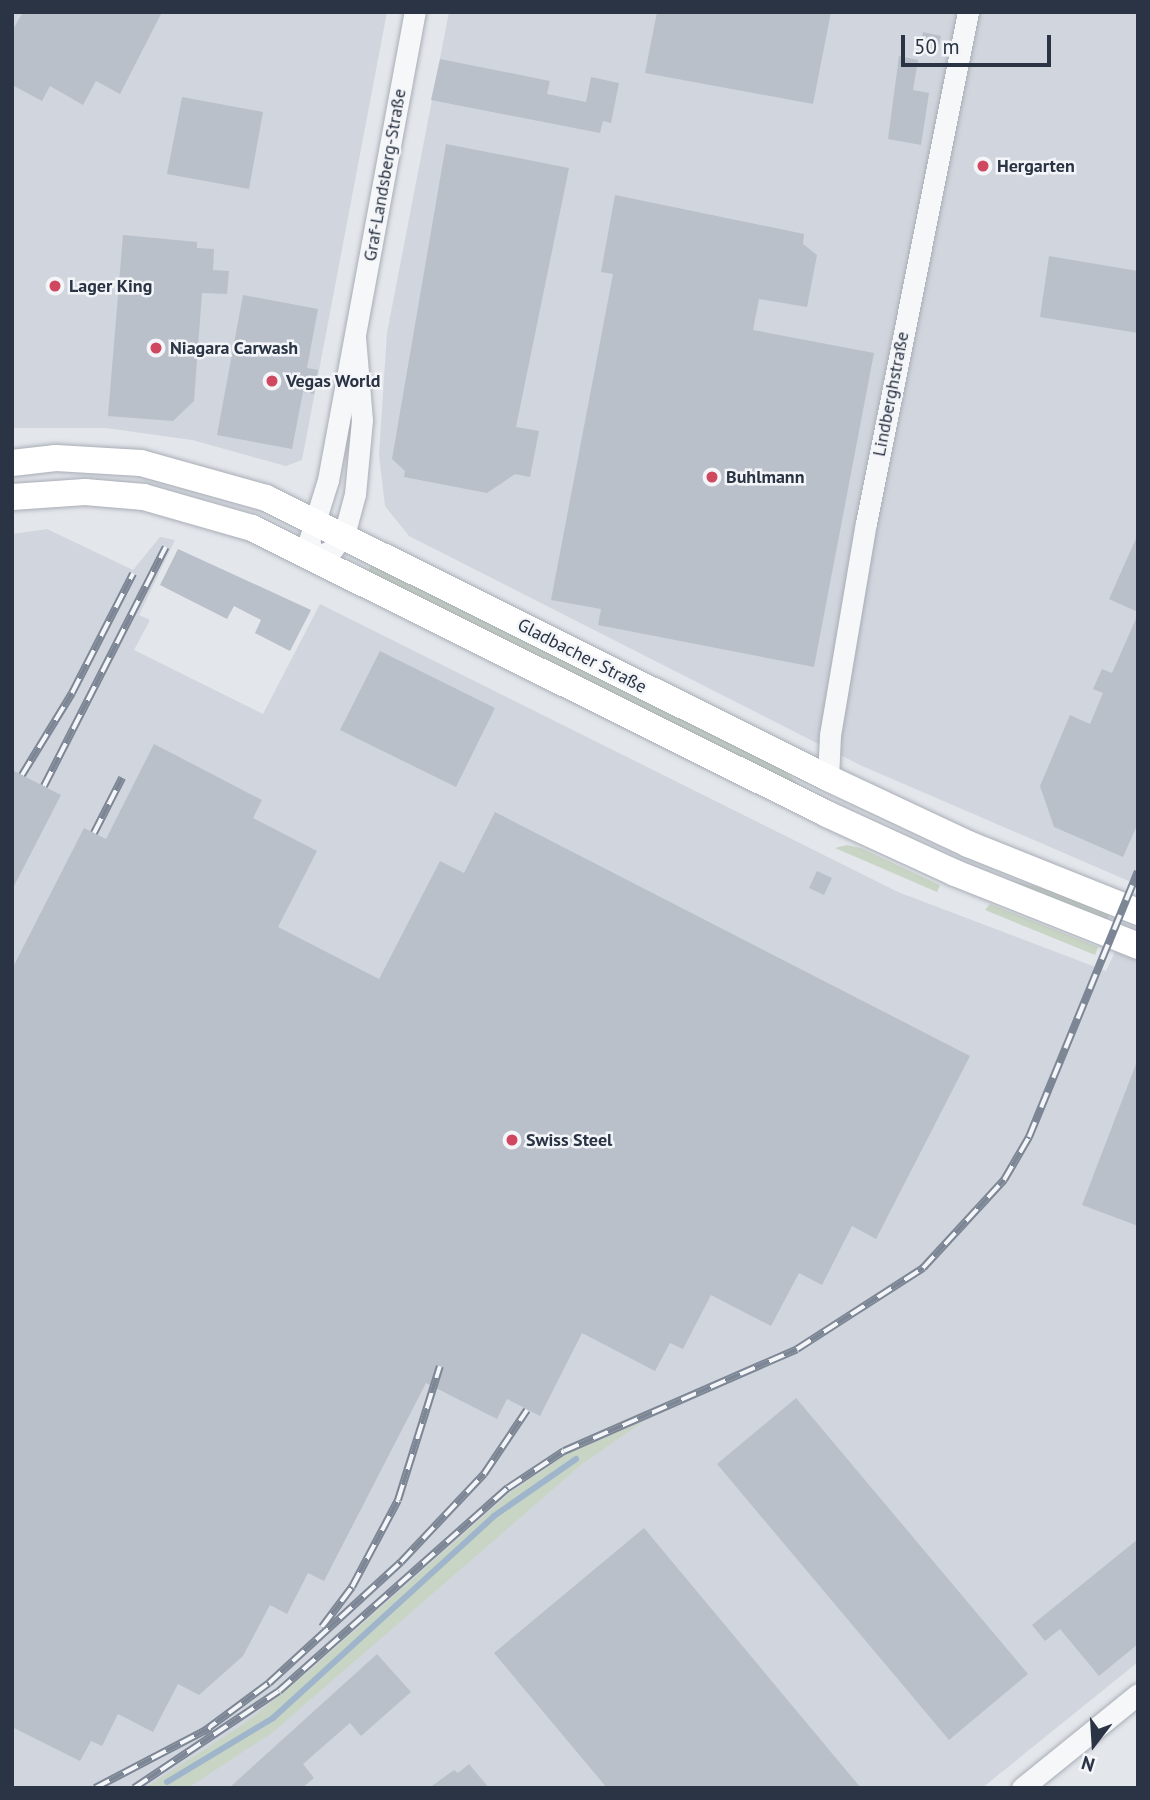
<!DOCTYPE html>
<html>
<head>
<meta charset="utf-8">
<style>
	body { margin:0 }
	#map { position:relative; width:1150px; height:1800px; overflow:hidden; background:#e3e6eb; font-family:"PT Sans",sans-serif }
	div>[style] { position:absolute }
	.built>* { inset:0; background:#d1d5dd }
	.green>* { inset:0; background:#c9d5c4 }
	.stream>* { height:6px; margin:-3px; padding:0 3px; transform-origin:3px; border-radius:3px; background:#9eb5cb }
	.building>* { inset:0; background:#bac0c9 }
	.roads { filter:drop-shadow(0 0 2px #a8adb6) drop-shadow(0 0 2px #a8adb6) }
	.minor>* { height:21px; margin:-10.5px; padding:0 10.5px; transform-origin:10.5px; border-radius:10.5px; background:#f6f7f9 }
	.major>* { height:26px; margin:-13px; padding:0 13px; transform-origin:13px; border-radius:13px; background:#fff }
	.rail>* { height:8px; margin-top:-4px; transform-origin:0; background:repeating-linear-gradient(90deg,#f3f5f8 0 16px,#7c8695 0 32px); box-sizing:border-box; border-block:2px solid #7c8695 }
	.dots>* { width:19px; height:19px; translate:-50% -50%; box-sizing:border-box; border:4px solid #f3f5f8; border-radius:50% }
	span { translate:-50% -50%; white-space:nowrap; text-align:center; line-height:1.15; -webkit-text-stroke:5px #f3f5f8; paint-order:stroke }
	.poi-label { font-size:18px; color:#2a3444; font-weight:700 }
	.left { translate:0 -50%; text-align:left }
	.street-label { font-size:18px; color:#2a3444 }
	.frame { position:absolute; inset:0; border:14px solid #2a3444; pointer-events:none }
	.north { position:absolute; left:1059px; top:1709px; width:70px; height:70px; -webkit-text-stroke:5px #f3f5f8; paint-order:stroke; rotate:197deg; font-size:19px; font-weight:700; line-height:28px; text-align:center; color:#2a3444 }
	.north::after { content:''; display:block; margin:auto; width:24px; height:32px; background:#2a3444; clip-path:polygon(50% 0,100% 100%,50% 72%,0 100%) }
	.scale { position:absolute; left:901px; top:35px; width:150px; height:32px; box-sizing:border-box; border:4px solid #2a3444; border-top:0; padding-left:9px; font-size:21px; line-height:24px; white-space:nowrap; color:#2a3444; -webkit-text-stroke:5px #f3f5f8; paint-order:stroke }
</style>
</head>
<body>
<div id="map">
	<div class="built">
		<i style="clip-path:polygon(12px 12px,387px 12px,302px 460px,286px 466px,192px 440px,106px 428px,12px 428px)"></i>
		<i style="clip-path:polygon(449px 12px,1138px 12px,1138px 885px,860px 765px,409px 536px,385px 506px,379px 455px,387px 333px)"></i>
		<i style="clip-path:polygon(47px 529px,133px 570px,160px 537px,175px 540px,139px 615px,150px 620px,134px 650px,263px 714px,320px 604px,898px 892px,1106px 971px,1115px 952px,1138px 960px,1138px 1662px,982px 1788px,12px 1788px,12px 534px)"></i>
	</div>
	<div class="green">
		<i style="clip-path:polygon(373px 562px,785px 771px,804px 790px,367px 573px)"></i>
		<i style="clip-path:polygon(847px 845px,861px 848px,940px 885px,937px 892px,835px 848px)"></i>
		<i style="clip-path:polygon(993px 876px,1058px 892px,1110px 913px,1105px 924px)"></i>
		<i style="clip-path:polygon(990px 904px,1098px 947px,1095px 955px,985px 910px)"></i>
		<i style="clip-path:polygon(644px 1421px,582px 1464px,273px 1732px,188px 1788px,145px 1788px,244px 1724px,307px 1673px,512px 1491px,569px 1453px)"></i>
	</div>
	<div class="stream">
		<i style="left:167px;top:1782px;width:124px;rotate:-31.1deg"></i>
		<i style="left:273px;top:1718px;width:299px;rotate:-42.4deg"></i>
		<i style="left:494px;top:1516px;width:100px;rotate:-34.8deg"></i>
	</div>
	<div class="building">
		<i style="clip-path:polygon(23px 12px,162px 12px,120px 94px,96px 81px,83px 105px,50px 86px,42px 101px,12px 85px,12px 31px)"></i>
		<i style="clip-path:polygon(657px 12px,831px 12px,813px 104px,645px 73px)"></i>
		<i style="clip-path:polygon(923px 32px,941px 36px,937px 54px,920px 51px)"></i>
		<i style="clip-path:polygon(899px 56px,918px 60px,913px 90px,929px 93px,921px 145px,888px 139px)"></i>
		<i style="clip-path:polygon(440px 59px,550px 81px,547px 94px,586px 102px,591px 77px,619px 83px,611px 123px,603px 121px,600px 133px,431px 100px)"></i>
		<i style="clip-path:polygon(182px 97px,263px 112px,249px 189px,167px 174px)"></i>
		<i style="clip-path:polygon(446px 144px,569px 168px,516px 427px,539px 431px,530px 477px,515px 474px,487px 493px,404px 477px,405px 471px,392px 459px)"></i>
		<i style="clip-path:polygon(615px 195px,804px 234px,803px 244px,817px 255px,807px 307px,759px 299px,753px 330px,874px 353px,814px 667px,598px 625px,601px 609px,551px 600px,613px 274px,601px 272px)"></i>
		<i style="clip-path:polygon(123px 235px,197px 242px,197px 248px,214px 249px,213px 270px,229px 271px,227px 294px,202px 293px,194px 401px,173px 421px,108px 416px)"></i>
		<i style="clip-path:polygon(1049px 256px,1138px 271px,1138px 333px,1040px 317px)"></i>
		<i style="clip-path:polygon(243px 295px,318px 309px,307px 368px,318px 370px,314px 394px,303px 392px,292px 449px,217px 435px)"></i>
		<i style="clip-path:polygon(1138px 534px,1138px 612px,1109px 599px)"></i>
		<i style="clip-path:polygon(178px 549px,311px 610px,290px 651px,255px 633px,261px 620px,234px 606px,227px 619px,160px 585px)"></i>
		<i style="clip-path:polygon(1138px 614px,1138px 823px,1123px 857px,1054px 827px,1040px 786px,1070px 715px,1090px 724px,1103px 693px,1093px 689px,1102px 669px,1112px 673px)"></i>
		<i style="clip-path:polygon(380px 651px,495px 708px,456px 787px,340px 730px)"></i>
		<i style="clip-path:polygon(154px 744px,262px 800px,253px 818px,317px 851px,278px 927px,379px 979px,440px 861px,464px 873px,495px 812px,970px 1056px,876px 1239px,852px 1226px,822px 1285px,799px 1273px,771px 1326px,711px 1295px,683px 1349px,670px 1343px,655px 1371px,582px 1333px,540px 1416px,507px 1399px,497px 1419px,426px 1383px,324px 1581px,308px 1573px,287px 1614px,270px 1605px,243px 1656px,199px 1695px,178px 1684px,153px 1732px,118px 1714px,102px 1746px,91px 1741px,80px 1761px,12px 1727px,12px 969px,84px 828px,106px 839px)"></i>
		<i style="clip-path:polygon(12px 770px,61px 795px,12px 890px)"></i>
		<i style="clip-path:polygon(817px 871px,832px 878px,824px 895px,809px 888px)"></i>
		<i style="clip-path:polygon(1136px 1064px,1138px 1064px,1138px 1226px,1082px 1205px)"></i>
		<i style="clip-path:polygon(796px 1398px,1028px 1674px,949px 1740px,717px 1464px)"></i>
		<i style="clip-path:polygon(644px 1528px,861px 1788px,607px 1788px,494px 1653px)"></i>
		<i style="clip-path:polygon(1138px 1539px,1138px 1644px,1099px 1676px,1060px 1629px,1045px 1641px,1032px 1625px)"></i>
		<i style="clip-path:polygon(377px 1654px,411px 1692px,361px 1736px,350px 1723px,303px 1764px,314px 1778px,302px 1788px,229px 1788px)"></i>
		<i style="clip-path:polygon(469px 1764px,489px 1788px,429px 1788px,454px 1770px,458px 1773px)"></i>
	</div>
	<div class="roads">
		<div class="minor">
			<i style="left:355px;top:337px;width:83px;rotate:85.2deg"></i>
			<i style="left:362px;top:420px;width:74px;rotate:95.4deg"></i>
			<i style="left:355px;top:494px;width:42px;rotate:105deg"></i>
			<i style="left:344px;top:535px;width:19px;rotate:129deg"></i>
			<i style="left:332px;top:550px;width:20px;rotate:156deg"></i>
			<i style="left:314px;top:558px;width:18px;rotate:-106deg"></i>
			<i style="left:309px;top:541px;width:64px;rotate:-72.7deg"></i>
			<i style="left:328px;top:480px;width:476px;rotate:-79.5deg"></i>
			<i style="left:828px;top:778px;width:43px;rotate:-87.3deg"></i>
			<i style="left:830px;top:735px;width:215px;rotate:-80.4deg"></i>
			<i style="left:866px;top:523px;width:521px;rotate:-78.71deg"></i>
			<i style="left:1022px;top:1788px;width:149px;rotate:-39deg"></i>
		</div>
		<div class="major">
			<i style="left:12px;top:463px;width:44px;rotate:-6.5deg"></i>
			<i style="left:56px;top:458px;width:85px;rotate:3.4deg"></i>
			<i style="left:141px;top:463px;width:130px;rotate:15.6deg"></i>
			<i style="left:266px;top:498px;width:628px;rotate:26.48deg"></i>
			<i style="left:828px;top:778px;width:155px;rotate:25.2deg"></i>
			<i style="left:968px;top:844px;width:183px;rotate:21.8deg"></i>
			<i style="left:12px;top:497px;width:73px;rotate:-3.9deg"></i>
			<i style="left:85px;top:492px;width:59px;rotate:4.8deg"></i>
			<i style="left:144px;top:497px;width:112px;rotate:16deg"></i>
			<i style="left:252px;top:528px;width:642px;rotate:26.45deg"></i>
			<i style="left:827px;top:814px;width:141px;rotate:24.7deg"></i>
			<i style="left:955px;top:873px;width:197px;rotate:21.7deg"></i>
		</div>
	</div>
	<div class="rail">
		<i style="left:22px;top:775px;width:96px;rotate:-58.6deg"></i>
		<i style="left:72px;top:693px;width:134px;rotate:-62.9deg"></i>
		<i style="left:44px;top:786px;width:268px;rotate:-63deg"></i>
		<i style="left:94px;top:833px;width:62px;rotate:-63deg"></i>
		<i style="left:322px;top:1627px;width:50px;rotate:-53.1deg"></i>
		<i style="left:352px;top:1587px;width:98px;rotate:-62.1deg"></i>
		<i style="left:398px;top:1500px;width:140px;rotate:-72.6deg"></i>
		<i style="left:203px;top:1732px;width:82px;rotate:-36.6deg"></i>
		<i style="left:269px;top:1683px;width:179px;rotate:-42.5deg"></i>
		<i style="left:401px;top:1562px;width:121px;rotate:-46.7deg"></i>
		<i style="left:484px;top:1474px;width:77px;rotate:-56.1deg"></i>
		<i style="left:95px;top:1788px;width:130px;rotate:-27.6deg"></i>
		<i style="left:134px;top:1788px;width:174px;rotate:-33.8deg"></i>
		<i style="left:279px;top:1691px;width:306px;rotate:-41.6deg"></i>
		<i style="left:508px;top:1488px;width:67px;rotate:-33.5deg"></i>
		<i style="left:564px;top:1451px;width:254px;rotate:-23.6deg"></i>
		<i style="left:797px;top:1349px;width:150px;rotate:-32.7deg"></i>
		<i style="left:923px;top:1268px;width:120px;rotate:-47.4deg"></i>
		<i style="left:1004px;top:1180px;width:50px;rotate:-59.8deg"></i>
		<i style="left:1029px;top:1137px;width:287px;rotate:-67.7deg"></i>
	</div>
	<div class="dots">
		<i style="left:983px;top:166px;background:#d04860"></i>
		<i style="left:55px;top:286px;background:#d04860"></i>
		<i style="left:156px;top:348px;background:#d04860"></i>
		<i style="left:272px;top:381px;background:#d04860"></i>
		<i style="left:712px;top:477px;background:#d04860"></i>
		<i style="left:512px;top:1140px;background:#d04860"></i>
	</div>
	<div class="poi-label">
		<span class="left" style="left:997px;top:166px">Hergarten</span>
		<span class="left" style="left:69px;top:286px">Lager King</span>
		<span class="left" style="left:170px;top:348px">Niagara Carwash</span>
		<span class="left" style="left:286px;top:381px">Vegas World</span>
		<span class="left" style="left:726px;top:477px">Buhlmann</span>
		<span class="left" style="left:526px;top:1140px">Swiss Steel</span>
	</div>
	<div class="street-label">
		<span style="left:385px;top:175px;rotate:-80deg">Graf-Landsberg-Straße</span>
		<span style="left:891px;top:394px;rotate:-79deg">Lindberghstraße</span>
		<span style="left:582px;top:656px;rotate:27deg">Gladbacher Straße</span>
	</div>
	<div class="frame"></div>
	<div class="north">N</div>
	<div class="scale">50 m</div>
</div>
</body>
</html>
